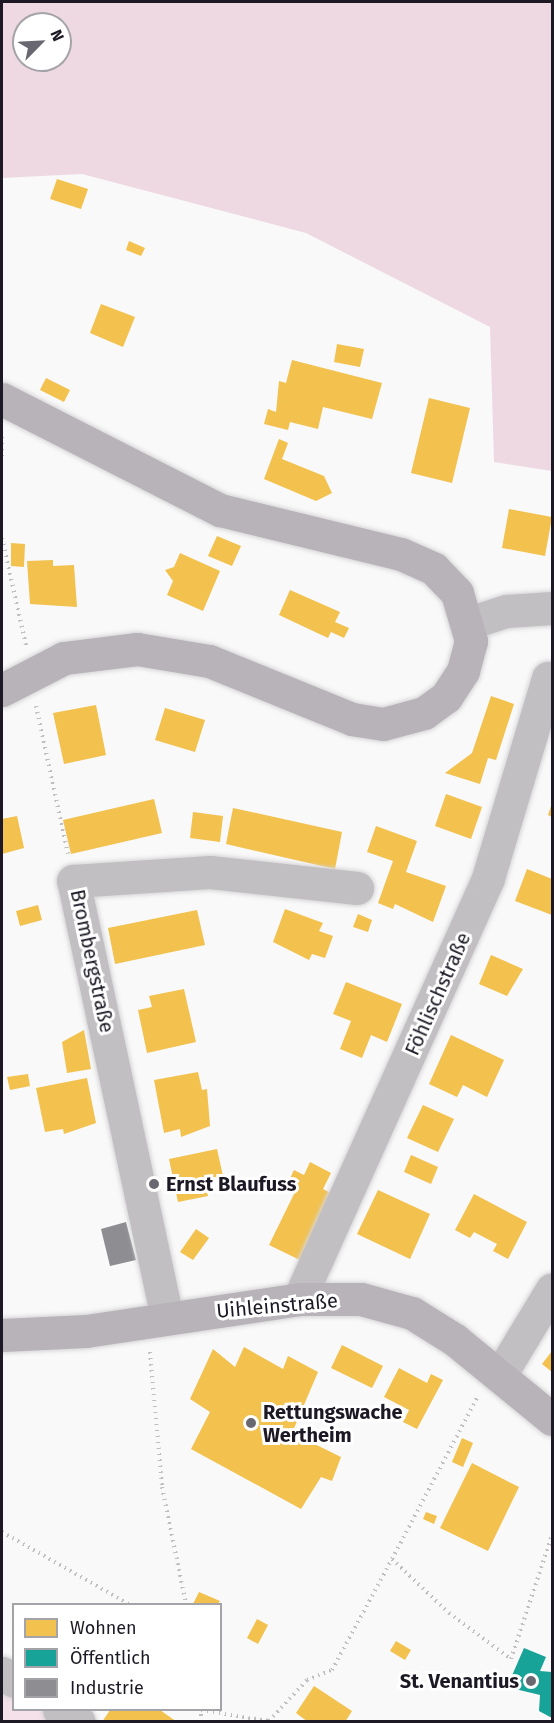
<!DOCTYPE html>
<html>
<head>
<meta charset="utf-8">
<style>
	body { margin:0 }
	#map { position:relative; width:554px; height:1723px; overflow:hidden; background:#f9f9f9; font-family:"Fira Sans",sans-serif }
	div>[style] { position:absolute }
	.green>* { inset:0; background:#f5e1ea }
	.forest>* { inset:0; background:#eed9e2 }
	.homes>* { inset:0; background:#f2c14e }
	.public>* { inset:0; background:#17a398 }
	.industry>* { inset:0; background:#8d8d92 }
	.path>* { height:4px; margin-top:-2px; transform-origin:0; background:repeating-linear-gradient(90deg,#c0bec0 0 1.5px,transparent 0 6px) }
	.roads { filter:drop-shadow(0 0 2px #d6d5d7) drop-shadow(0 0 2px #d6d5d7) }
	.minor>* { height:33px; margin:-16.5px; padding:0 16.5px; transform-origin:16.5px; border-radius:16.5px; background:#c2bfc2 }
	.secondary>* { height:33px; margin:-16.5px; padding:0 16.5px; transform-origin:16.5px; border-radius:16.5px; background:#b8b3b8 }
	.dots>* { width:16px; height:16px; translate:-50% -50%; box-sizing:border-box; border:3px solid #fff; border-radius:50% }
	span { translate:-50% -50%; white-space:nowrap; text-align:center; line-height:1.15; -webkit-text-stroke:6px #fff; paint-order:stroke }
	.street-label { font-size:20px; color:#1c1824 }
	.poi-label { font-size:20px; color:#1c1824; font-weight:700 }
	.left { translate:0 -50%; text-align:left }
	.right { translate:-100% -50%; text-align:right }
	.frame { position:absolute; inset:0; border:3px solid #1c1824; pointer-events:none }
	.legend { position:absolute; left:12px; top:1603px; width:210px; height:108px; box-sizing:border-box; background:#fff; border:2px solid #a4a3a7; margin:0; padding:8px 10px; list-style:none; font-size:18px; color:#1c1824 }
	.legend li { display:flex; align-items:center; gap:12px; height:30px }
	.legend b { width:30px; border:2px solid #a4a3a7 }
	.north { position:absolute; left:12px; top:12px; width:60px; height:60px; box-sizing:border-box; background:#fff; border:2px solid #a4a3a7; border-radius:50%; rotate:66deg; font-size:16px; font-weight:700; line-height:24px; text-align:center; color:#1c1824 }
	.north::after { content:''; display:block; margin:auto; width:21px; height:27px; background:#69676f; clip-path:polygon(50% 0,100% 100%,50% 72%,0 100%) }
</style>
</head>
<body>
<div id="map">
	<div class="green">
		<i style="clip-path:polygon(2px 1673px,13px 1681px,14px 1710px,59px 1710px,79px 1721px,2px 1721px)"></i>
	</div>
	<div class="forest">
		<i style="clip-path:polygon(evenodd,2px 2px,552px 2px,552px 471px,494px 462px,490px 327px,306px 233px,82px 174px,2px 178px,2px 2px,24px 24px,60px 24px,60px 60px,24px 60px,24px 24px)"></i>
	</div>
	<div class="homes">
		<i style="clip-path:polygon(57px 179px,88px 189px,81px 209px,50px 199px)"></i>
		<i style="clip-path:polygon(129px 241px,145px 248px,141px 256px,126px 250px)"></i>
		<i style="clip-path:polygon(101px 304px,135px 317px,123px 347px,90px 333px)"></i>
		<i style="clip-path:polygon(337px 344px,364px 349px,360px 367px,334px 362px)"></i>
		<i style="clip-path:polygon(292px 360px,382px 383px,372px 419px,323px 407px,318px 429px,290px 422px,288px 430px,264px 424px,268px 409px,276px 412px,279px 381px,286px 383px)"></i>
		<i style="clip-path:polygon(46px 378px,70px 390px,64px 402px,40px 390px)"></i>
		<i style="clip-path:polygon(429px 398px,470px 408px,452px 483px,411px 473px)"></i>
		<i style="clip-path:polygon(279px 439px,288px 443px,282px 459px,324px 476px,332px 493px,316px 501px,264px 479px)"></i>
		<i style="clip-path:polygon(509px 509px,552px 517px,545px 556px,502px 548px)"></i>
		<i style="clip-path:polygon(217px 536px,241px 546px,232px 566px,208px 556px)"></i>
		<i style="clip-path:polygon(11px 543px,25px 544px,24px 567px,11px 566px)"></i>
		<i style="clip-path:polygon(180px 553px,220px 571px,203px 611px,167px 595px,173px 581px,165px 570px,174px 567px)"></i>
		<i style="clip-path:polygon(53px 560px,53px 566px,74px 565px,77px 607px,30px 604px,27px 561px)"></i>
		<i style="clip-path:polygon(290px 590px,340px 612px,335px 622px,349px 628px,344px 638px,331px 632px,328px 638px,279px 615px)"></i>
		<i style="clip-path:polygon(491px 696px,514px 704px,496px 760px,488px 758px,480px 784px,445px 773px,472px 753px)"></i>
		<i style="clip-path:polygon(96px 705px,106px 755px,64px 764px,53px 713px)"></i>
		<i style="clip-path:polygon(165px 708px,205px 720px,195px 752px,155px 740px)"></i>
		<i style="clip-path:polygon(446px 794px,482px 807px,471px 839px,435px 826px)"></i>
		<i style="clip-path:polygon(154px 799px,162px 833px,71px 854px,63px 820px)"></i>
		<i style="clip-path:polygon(552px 803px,552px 817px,548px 815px)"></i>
		<i style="clip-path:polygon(233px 808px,342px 832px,335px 869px,226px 844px)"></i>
		<i style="clip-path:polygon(193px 812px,223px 816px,220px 842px,190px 838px)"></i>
		<i style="clip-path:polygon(17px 816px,24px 848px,2px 854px,2px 819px)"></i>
		<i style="clip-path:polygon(376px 826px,417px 841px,406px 872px,446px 886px,433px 922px,395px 904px,393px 909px,378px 903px,393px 861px,367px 852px)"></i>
		<i style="clip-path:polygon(527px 869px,552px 879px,552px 915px,515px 901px)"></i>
		<i style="clip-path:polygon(38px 905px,42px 920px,20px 926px,16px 911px)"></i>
		<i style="clip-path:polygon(285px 909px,323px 923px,319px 931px,333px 936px,325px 958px,312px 954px,309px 960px,273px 942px)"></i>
		<i style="clip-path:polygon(197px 910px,205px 945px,115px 964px,108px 928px)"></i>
		<i style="clip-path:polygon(358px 914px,372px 920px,368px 932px,353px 927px)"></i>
		<i style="clip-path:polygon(491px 955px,523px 969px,507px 996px,479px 984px)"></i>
		<i style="clip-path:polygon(346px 982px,402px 1004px,387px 1042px,371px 1035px,362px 1058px,340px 1049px,351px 1021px,333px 1014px)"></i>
		<i style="clip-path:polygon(184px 989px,196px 1042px,147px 1053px,138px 1010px,152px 1007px,149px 996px)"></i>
		<i style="clip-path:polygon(84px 1030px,91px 1069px,67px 1073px,62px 1042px)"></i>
		<i style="clip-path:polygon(451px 1035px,504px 1060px,487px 1097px,463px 1085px,457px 1097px,429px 1084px)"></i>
		<i style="clip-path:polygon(198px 1072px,202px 1090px,207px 1089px,210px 1126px,181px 1137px,180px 1129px,164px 1133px,154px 1080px)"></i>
		<i style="clip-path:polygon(28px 1074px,30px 1086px,10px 1090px,7px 1077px)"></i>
		<i style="clip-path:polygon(87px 1078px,96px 1123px,64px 1134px,63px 1129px,45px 1132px,36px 1088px)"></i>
		<i style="clip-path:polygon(423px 1105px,454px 1119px,438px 1152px,407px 1138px)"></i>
		<i style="clip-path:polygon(217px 1149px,223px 1176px,205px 1180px,208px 1196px,178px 1202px,169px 1159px)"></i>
		<i style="clip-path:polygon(411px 1155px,438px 1167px,431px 1184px,404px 1172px)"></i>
		<i style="clip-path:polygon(310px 1162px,331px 1173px,323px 1189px,336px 1196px,304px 1262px,269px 1245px,294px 1194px,285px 1189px,294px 1170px,304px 1175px)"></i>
		<i style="clip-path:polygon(378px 1190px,430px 1214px,410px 1259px,357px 1234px)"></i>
		<i style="clip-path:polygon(474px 1194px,527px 1222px,508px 1259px,493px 1251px,497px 1244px,474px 1232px,470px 1238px,455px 1230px)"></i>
		<i style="clip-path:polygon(196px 1229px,209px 1238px,193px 1260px,180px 1252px)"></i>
		<i style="clip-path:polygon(342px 1345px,383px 1366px,372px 1388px,331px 1368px)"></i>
		<i style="clip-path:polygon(244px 1347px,283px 1369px,288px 1356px,318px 1372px,292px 1433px,341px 1457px,332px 1481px,321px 1477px,301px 1509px,191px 1449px,210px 1412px,190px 1399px,213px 1349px,235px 1367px)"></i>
		<i style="clip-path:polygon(552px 1351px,552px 1372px,542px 1364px)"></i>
		<i style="clip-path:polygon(399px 1368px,427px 1383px,431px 1374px,443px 1380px,417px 1429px,403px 1422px,409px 1410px,384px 1397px)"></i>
		<i style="clip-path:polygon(462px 1438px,473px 1443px,463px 1467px,452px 1462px)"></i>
		<i style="clip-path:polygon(472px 1463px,519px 1487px,488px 1551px,440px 1528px)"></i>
		<i style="clip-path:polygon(426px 1512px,437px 1516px,434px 1524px,423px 1519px)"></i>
		<i style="clip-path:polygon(199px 1592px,220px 1601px,218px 1604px,193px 1604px)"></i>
		<i style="clip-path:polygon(257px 1619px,268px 1625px,258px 1644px,247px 1638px)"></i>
		<i style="clip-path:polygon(396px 1641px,411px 1650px,405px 1660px,390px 1651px)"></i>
		<i style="clip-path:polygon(314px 1686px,352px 1711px,345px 1722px,308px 1722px,296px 1713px)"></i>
		<i style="clip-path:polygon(110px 1710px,160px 1710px,177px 1722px,102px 1722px)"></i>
	</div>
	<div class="public">
		<i style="clip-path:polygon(524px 1648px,546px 1657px,540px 1671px,552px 1672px,552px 1718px,539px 1711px,540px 1695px,507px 1687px)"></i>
	</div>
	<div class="industry">
		<i style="clip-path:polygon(126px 1222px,136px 1260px,110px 1266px,101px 1229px)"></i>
	</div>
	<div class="path">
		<i style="left:2px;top:456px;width:24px;rotate:-90deg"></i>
		<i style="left:2px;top:538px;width:110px;rotate:77.4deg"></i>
		<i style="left:36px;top:706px;width:151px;rotate:77.8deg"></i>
		<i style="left:150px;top:1352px;width:136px;rotate:84.9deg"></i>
		<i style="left:162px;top:1487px;width:119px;rotate:78.4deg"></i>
		<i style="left:2px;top:1532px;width:146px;rotate:29.6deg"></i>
		<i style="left:392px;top:1559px;width:184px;rotate:-62.2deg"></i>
		<i style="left:201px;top:1710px;width:69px;rotate:9.2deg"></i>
		<i style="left:269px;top:1721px;width:56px;rotate:-47.2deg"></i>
		<i style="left:307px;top:1680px;width:27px;rotate:-22deg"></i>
		<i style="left:332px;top:1670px;width:126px;rotate:-61.6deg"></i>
		<i style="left:392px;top:1559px;width:79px;rotate:43.5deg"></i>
		<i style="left:449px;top:1613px;width:77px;rotate:36.6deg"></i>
		<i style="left:511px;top:1659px;width:131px;rotate:-71.7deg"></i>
		<i style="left:201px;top:1722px;width:12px;rotate:-90deg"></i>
	</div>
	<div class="roads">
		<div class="minor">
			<i style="left:469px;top:623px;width:40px;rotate:-18deg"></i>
			<i style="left:507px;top:611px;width:45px;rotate:-3.8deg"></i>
			<i style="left:299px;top:1299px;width:461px;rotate:-65.8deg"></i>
			<i style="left:488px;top:878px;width:209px;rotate:-73.3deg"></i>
			<i style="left:167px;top:1318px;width:447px;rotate:-102.1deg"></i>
			<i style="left:73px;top:881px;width:137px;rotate:-3.8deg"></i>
			<i style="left:210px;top:872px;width:148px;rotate:6.2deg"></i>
			<i style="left:500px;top:1375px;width:100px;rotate:-58.8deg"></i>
			<i style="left:2px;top:1673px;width:14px;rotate:34deg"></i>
			<i style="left:59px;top:1710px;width:23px;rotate:31deg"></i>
		</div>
		<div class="secondary">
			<i style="left:2px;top:399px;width:245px;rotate:27deg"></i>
			<i style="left:220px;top:510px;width:186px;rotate:13.7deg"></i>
			<i style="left:401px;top:554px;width:36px;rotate:24deg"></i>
			<i style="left:434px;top:569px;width:33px;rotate:46deg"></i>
			<i style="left:457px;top:593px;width:50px;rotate:73.7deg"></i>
			<i style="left:471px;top:641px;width:31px;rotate:105deg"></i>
			<i style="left:463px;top:671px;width:31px;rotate:123deg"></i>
			<i style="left:446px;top:697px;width:27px;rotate:144deg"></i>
			<i style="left:424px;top:713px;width:42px;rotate:165deg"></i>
			<i style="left:383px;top:724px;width:31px;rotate:-171deg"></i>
			<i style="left:352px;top:719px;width:154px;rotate:-157.9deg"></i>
			<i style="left:209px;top:661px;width:73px;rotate:-170.5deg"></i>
			<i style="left:137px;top:649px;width:74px;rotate:173deg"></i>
			<i style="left:64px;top:658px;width:70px;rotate:152.7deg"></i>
			<i style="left:2px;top:1335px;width:84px;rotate:-2.7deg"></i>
			<i style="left:86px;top:1331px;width:215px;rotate:-8.5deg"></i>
			<i style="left:299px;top:1299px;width:62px"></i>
			<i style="left:361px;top:1299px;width:53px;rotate:15.4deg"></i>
			<i style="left:412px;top:1313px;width:51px;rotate:32.1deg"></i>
			<i style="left:455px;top:1340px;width:125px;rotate:39.2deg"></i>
		</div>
	</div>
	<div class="dots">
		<i style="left:154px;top:1184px;background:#69676f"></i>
		<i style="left:251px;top:1423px;background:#69676f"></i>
		<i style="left:531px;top:1681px;background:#69676f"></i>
	</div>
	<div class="street-label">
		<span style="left:92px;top:961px;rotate:78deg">Brombergstraße</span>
		<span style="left:438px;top:994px;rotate:-66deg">Föhlischstraße</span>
		<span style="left:277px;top:1306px;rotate:-5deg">Uihleinstraße</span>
	</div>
	<div class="poi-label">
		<span class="left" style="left:166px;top:1184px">Ernst Blaufuss</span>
		<span class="left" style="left:263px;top:1424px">Rettungswache<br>Wertheim</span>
		<span class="right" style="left:519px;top:1681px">St. Venantius</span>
	</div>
	<div class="frame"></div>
	<ul class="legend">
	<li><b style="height:16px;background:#f2c14e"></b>Wohnen</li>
	<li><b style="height:16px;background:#17a398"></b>Öffentlich</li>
	<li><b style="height:16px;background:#8d8d92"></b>Industrie</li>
	</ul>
	<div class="north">N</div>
</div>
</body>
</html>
